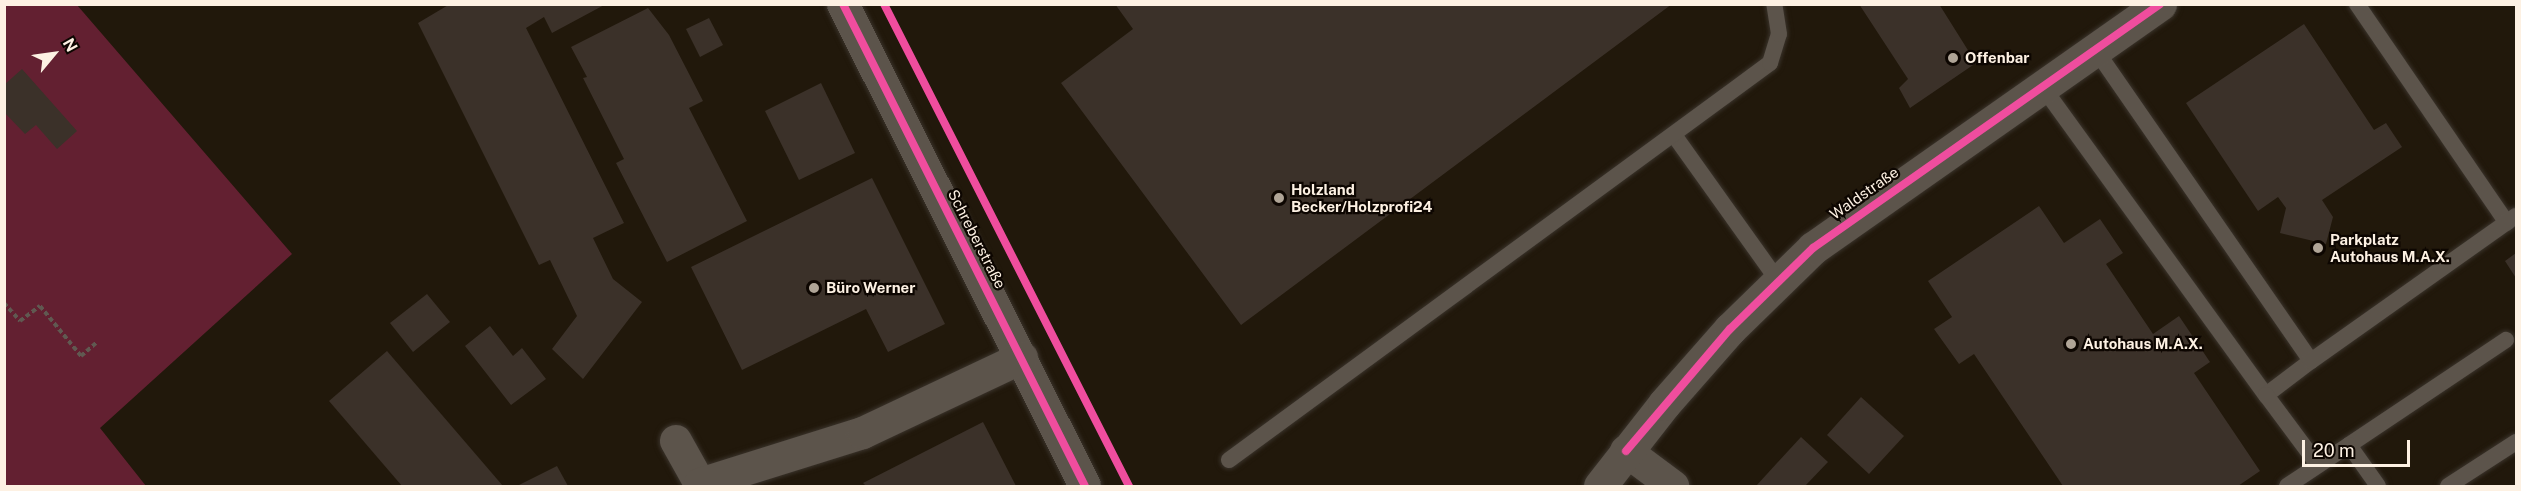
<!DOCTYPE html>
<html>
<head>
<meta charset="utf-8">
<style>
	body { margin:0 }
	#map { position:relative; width:2521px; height:491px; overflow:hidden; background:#21180b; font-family:"Public Sans",sans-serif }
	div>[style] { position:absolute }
	.green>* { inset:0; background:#632031 }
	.building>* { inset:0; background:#3b3129 }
	.path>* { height:4px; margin-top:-2px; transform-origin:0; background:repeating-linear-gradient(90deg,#605951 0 4.5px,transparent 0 7.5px) }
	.roads { filter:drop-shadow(0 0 2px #3a332b) drop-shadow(0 0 2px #3a332b) }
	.service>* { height:16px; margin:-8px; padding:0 8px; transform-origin:8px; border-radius:8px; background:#5c544b }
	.minor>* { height:32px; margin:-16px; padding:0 16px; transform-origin:16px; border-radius:16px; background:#5c544b }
	.secondary>* { height:33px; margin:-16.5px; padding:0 16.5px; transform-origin:16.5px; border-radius:16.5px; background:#5c544b }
	.cycleway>* { height:8px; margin:-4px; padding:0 4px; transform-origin:4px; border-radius:4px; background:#ef4d9e }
	.dots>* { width:16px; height:16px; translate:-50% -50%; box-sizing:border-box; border:3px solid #0d0601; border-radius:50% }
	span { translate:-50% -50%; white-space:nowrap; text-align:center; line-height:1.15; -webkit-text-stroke:4.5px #0d0601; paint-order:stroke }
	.poi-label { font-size:15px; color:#fdf1e3; font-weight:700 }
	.left { translate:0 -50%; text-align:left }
	.street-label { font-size:15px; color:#fdf1e3 }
	.frame { position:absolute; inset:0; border:6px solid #fdf1e3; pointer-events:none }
	.north { position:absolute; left:24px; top:24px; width:60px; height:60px; -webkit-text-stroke:4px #0d0601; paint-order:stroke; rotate:61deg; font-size:16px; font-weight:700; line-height:24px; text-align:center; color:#fdf1e3 }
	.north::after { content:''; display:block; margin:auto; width:21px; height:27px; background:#fdf1e3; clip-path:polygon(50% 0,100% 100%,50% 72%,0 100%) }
	.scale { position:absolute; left:2302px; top:440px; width:108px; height:27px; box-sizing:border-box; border:3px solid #fdf1e3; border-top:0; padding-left:8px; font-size:18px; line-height:21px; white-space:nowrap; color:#fdf1e3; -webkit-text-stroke:4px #0d0601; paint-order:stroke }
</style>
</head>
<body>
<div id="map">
	<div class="green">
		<i style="clip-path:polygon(4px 5px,77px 5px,292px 254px,100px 428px,146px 486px,5px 486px)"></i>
	</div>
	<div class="building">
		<i style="clip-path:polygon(450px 4px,606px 4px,552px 33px,544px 17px,526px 28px,624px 223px,593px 238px,613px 279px,642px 302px,583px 379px,552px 349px,577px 316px,550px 260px,539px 265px,418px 23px)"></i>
		<i style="clip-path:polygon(1115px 4px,1672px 4px,1241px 325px,1061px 83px,1133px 29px)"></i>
		<i style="clip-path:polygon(1859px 4px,1939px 4px,1976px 63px,1910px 108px,1899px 88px,1908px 79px)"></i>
		<i style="clip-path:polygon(648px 8px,669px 35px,703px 101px,689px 108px,747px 221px,667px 262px,616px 163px,624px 159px,583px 78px,587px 77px,571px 47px)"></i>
		<i style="clip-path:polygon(709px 18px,723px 45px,700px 57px,686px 29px)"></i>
		<i style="clip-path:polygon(2304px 24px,2374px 130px,2386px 123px,2402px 147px,2322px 200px,2333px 217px,2326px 244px,2280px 233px,2286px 208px,2278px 197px,2258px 211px,2186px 103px)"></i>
		<i style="clip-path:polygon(22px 69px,77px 131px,57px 149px,36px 125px,25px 134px,4px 112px,4px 85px)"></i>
		<i style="clip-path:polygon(821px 83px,855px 153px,799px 180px,765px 111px)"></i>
		<i style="clip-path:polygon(872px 178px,945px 324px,888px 352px,866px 309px,742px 370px,691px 267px)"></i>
		<i style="clip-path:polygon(2039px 206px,2064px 243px,2100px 219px,2123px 253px,2106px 264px,2153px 334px,2179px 316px,2210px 362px,2194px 373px,2260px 471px,2238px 486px,2063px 486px,1974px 354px,1959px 364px,1934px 329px,1952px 317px,1928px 281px)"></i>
		<i style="clip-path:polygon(2516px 253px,2516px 278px,2505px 261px)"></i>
		<i style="clip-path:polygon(427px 294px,450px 322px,413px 352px,390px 323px)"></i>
		<i style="clip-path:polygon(490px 326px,513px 356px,522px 348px,546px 379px,511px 405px,465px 346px)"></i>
		<i style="clip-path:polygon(387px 351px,503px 486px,402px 486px,329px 401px)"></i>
		<i style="clip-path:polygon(1861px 397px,1904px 436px,1869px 474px,1827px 435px)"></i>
		<i style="clip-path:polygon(983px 422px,1016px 486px,866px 486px,863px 483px)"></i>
		<i style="clip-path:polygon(1801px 437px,1828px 462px,1805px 486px,1756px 486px)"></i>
		<i style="clip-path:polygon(557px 466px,568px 486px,517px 486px)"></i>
	</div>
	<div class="path">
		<i style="left:4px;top:303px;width:24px;rotate:48deg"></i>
		<i style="left:20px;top:321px;width:25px;rotate:-37deg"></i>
		<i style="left:40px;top:306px;width:65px;rotate:50.6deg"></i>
		<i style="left:81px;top:356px;width:21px;rotate:-41deg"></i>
	</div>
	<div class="roads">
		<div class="service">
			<i style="left:2357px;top:4px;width:265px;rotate:55.6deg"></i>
			<i style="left:2042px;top:86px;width:382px;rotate:54.1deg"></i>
			<i style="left:2266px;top:395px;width:56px;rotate:-37.1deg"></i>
			<i style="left:2311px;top:361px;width:379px;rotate:-124.7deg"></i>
			<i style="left:1674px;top:135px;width:179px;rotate:54.5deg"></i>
			<i style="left:2311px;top:361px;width:251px;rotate:-35.3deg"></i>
			<i style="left:2266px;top:395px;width:87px;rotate:53.4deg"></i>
			<i style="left:2349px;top:445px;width:189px;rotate:-33.8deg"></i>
			<i style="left:1229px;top:460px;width:671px;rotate:-36.27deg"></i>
			<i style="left:1770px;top:63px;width:30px;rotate:-73deg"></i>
			<i style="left:1779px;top:34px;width:30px;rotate:-99deg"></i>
			<i style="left:2287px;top:486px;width:74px;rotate:-33.5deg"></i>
			<i style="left:2349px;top:445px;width:50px;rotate:54.7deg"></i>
			<i style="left:2448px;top:486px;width:81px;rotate:-32.9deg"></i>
		</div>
		<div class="minor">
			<i style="left:843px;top:4px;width:539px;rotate:63.34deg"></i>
			<i style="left:676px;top:441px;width:49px;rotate:60.8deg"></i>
			<i style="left:700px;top:484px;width:171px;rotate:-17.4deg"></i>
			<i style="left:863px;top:433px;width:176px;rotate:-25.3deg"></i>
			<i style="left:1626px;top:451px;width:59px;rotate:36.7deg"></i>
		</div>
		<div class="secondary">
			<i style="left:1600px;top:486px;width:104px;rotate:-52deg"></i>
			<i style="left:1664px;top:404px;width:100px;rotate:-48.7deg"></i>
			<i style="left:1730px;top:329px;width:116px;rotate:-44.3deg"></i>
			<i style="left:1813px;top:248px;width:424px;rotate:-35.1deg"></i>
		</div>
	</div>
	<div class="cycleway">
		<i style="left:843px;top:4px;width:539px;rotate:63.34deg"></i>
		<i style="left:884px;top:4px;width:541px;rotate:63.06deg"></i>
		<i style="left:1626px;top:451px;width:160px;rotate:-49.6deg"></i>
		<i style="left:1730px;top:329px;width:116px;rotate:-44.3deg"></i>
		<i style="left:1813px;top:248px;width:424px;rotate:-35.1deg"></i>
	</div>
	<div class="dots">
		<i style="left:1953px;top:58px;background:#b0a597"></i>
		<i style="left:1279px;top:198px;background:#b0a597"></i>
		<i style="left:2318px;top:248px;background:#b0a597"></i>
		<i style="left:814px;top:288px;background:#b0a597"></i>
		<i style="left:2071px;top:344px;background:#b0a597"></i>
	</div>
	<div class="poi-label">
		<span class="left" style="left:1965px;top:58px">Offenbar</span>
		<span class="left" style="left:1291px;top:198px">Holzland<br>Becker/Holzprofi24</span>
		<span class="left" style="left:2330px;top:248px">Parkplatz<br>Autohaus M.A.X.</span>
		<span class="left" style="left:826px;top:288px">Büro Werner</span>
		<span class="left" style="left:2083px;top:344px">Autohaus M.A.X.</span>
	</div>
	<div class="street-label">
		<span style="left:1864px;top:193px;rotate:-35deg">Waldstraße</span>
		<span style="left:977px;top:239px;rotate:63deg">Schreberstraße</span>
	</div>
	<div class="frame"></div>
	<div class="north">N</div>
	<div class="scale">20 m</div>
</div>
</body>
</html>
